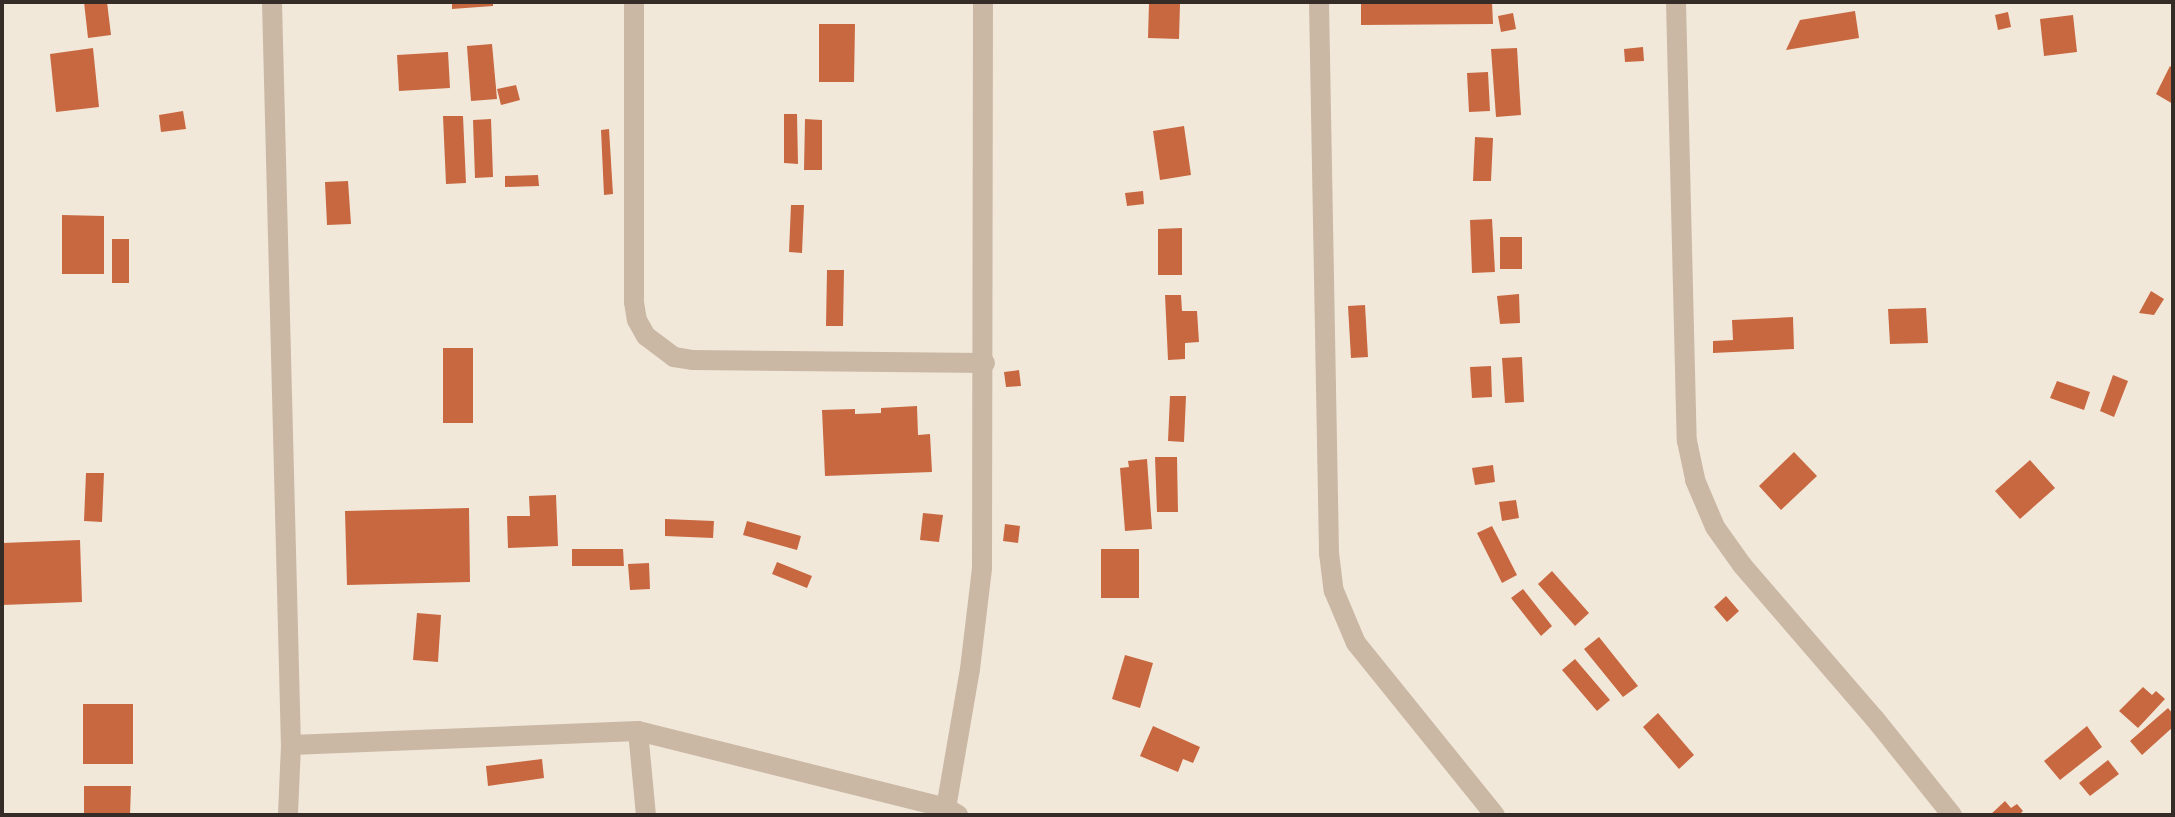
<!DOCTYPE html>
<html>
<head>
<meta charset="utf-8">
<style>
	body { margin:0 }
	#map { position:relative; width:2175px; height:817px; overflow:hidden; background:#f2e8da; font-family:"DejaVu Sans",sans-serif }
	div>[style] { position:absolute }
	.building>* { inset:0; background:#c86841 }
	.minor>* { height:20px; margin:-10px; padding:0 10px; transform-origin:10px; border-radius:10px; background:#cab8a5 }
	span { translate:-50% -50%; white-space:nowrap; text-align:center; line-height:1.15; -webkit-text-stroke:6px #faf1e6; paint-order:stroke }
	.frame { position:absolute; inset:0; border:4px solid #362c27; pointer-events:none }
</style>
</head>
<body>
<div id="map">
	<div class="building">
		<i style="clip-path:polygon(84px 2px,107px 2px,111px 35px,88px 38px)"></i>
		<i style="clip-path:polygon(452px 2px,493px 2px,493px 6px,452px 9px)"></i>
		<i style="clip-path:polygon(1361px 2px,1492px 2px,1493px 24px,1361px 25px)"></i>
		<i style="clip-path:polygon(1149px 3px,1180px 4px,1179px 39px,1148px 38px)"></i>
		<i style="clip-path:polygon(1855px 11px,1859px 38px,1786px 50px,1800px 20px)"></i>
		<i style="clip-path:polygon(2008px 12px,2011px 27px,1998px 30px,1995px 15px)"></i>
		<i style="clip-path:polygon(1513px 13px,1516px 29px,1501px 32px,1498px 16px)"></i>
		<i style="clip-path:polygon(2073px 15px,2077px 52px,2044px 56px,2040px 19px)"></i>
		<i style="clip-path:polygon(819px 24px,855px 24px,854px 82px,819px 82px)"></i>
		<i style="clip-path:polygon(492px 44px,497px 99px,471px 101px,467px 46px)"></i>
		<i style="clip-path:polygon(1643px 47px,1644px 61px,1625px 62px,1624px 49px)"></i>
		<i style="clip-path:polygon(93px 48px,99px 107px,56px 112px,50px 54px)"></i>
		<i style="clip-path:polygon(1517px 48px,1521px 115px,1496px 117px,1491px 49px)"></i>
		<i style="clip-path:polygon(448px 52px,450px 88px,399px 91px,397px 55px)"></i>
		<i style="clip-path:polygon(2170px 66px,2173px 68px,2173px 104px,2156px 94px)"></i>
		<i style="clip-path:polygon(1488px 72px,1490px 111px,1469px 112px,1467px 73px)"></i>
		<i style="clip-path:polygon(516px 85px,520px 100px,501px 105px,497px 89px)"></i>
		<i style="clip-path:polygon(183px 111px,186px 129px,161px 132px,159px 115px)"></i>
		<i style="clip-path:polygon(784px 114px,797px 114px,798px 164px,784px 163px)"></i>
		<i style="clip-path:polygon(443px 116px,463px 116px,466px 183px,446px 184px)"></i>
		<i style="clip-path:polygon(491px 119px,493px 177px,475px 178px,473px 120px)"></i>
		<i style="clip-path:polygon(805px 119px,822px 120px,822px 170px,804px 170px)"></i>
		<i style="clip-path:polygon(1184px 126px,1191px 175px,1160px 180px,1153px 131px)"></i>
		<i style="clip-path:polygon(609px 129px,613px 194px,604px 195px,601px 130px)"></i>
		<i style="clip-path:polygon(1475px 137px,1493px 138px,1491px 181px,1473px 181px)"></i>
		<i style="clip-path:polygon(538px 175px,539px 186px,505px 187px,505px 176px)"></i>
		<i style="clip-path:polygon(348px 181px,351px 224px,327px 225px,325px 182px)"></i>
		<i style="clip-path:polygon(1143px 191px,1144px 204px,1127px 206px,1125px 193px)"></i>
		<i style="clip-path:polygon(791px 205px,804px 205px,802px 253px,789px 252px)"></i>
		<i style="clip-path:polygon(62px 215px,104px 216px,104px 274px,62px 274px)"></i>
		<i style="clip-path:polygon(1492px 219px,1495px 272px,1472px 273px,1470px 220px)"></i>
		<i style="clip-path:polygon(1182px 228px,1182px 275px,1158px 275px,1158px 229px)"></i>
		<i style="clip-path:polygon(1500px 237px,1522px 237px,1522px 269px,1500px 269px)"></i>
		<i style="clip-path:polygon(112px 239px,129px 239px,129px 283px,112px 283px)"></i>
		<i style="clip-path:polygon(827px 270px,844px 270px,843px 326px,826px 326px)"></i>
		<i style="clip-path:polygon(2151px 291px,2164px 299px,2154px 315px,2139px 313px)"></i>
		<i style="clip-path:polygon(1519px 294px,1520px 323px,1500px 324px,1497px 296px)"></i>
		<i style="clip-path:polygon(1165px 295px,1181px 295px,1182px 311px,1197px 311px,1199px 342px,1185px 343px,1185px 359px,1168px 360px)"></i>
		<i style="clip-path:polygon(1365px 305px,1368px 357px,1351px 358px,1348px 306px)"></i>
		<i style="clip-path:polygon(1926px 308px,1928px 343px,1890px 344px,1888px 309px)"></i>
		<i style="clip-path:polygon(1793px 317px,1794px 349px,1713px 353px,1713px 341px,1733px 340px,1732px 320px)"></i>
		<i style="clip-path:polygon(443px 348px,473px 348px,473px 423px,443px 423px)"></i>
		<i style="clip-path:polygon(1522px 357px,1524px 402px,1505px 403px,1502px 358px)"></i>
		<i style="clip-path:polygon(1491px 366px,1492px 397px,1472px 398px,1470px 367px)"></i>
		<i style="clip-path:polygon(1019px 370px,1021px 386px,1006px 387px,1004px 372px)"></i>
		<i style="clip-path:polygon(2113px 375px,2128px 381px,2114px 417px,2100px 411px)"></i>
		<i style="clip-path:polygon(2057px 381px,2090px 392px,2084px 410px,2050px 398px)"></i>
		<i style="clip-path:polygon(1170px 396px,1186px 396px,1184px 442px,1168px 441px)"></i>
		<i style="clip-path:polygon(917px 406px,918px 435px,930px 434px,932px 472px,825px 476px,822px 410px,855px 409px,855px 414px,881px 413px,881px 408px)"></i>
		<i style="clip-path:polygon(1794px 452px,1817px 476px,1781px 510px,1759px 486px)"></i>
		<i style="clip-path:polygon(1155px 457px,1177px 457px,1178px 512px,1157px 512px)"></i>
		<i style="clip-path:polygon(1147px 459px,1152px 529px,1125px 531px,1120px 468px,1129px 467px,1128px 461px)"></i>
		<i style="clip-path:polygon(2030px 460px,2055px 488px,2020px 519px,1995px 491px)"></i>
		<i style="clip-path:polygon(1493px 465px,1495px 482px,1475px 485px,1472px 468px)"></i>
		<i style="clip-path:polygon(86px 473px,104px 473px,102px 522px,84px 521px)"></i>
		<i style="clip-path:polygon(556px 495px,558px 546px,508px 548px,507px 516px,530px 516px,529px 496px)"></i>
		<i style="clip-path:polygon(1516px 500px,1519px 518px,1502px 521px,1499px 502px)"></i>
		<i style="clip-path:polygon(469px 508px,470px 582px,347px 585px,345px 511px)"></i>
		<i style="clip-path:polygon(923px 513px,943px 515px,939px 542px,920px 540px)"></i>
		<i style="clip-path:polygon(665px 519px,714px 521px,713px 538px,665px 536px)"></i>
		<i style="clip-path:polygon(747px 521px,801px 536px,797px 550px,743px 535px)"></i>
		<i style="clip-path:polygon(1005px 524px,1020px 526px,1018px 543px,1003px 541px)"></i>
		<i style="clip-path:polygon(1492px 526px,1517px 575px,1502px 583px,1477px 533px)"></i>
		<i style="clip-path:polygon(80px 540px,82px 602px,2px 605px,2px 543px)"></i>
		<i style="clip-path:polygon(572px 549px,623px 549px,624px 566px,572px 566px)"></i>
		<i style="clip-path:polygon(1101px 549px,1139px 549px,1139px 598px,1101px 598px)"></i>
		<i style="clip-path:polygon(777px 562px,812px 576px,807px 588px,772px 574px)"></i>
		<i style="clip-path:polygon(649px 563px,650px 589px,630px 590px,628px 564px)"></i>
		<i style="clip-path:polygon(1552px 571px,1589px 613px,1575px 626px,1538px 584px)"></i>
		<i style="clip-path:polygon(1523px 589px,1552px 626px,1541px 636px,1511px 598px)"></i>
		<i style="clip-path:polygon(1726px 596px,1739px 611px,1727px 622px,1714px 607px)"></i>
		<i style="clip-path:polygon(417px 613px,441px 615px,438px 662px,413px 660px)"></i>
		<i style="clip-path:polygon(1599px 637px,1638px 686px,1623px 697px,1584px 649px)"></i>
		<i style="clip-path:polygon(1125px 655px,1153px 663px,1140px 708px,1112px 699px)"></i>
		<i style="clip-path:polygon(1575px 659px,1610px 700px,1597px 711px,1562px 670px)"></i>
		<i style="clip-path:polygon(2143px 687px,2152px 695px,2156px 691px,2165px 699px,2138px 728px,2119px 711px)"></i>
		<i style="clip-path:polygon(83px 704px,133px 704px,133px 764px,83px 764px)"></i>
		<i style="clip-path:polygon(2168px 708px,2173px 714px,2173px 727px,2142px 755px,2130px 741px)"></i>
		<i style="clip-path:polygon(1658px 713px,1694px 755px,1679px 769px,1643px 727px)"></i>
		<i style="clip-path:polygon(1153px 726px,1200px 747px,1193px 763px,1183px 759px,1178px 772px,1140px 756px)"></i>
		<i style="clip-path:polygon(2087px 726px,2102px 747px,2060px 780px,2044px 761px)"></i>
		<i style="clip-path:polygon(542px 759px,544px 778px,488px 786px,486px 766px)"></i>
		<i style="clip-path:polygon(2108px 760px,2119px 774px,2090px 796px,2079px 783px)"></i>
		<i style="clip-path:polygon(84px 786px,131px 786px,130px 815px,84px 815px)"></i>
		<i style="clip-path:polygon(2005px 801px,2011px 808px,2017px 804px,2023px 811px,2019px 815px,1990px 815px)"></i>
	</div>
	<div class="minor">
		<i style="left:272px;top:2px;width:743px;rotate:88.54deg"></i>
		<i style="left:291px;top:745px;width:70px;rotate:92.5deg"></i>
		<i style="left:634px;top:2px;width:300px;rotate:90deg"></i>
		<i style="left:634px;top:302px;width:18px;rotate:81deg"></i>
		<i style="left:637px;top:320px;width:18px;rotate:61deg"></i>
		<i style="left:646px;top:336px;width:35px;rotate:37deg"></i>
		<i style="left:674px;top:357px;width:18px;rotate:9deg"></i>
		<i style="left:692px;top:360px;width:293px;rotate:0.6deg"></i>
		<i style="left:1319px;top:2px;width:551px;rotate:88.96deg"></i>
		<i style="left:1329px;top:553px;width:38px;rotate:83deg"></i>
		<i style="left:1334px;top:591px;width:56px;rotate:67.1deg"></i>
		<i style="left:1356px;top:643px;width:221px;rotate:51.1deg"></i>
		<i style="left:1676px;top:2px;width:439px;rotate:88.6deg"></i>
		<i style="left:1687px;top:441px;width:40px;rotate:78deg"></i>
		<i style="left:1695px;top:480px;width:51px;rotate:66.9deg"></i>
		<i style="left:1715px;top:527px;width:47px;rotate:54.6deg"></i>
		<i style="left:1742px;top:565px;width:203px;rotate:49.2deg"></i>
		<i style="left:1875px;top:719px;width:123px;rotate:51.3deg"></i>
		<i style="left:638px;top:731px;width:84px;rotate:84.6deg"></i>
		<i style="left:291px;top:745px;width:347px;rotate:-2.3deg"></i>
		<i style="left:638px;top:731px;width:317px;rotate:14deg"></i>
		<i style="left:946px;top:808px;width:14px;rotate:30deg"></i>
		<i style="left:946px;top:808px;width:141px;rotate:-80.2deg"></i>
		<i style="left:970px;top:669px;width:102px;rotate:-83.2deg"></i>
		<i style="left:982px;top:568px;width:566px;rotate:-89.9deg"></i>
	</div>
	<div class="frame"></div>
</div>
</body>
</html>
